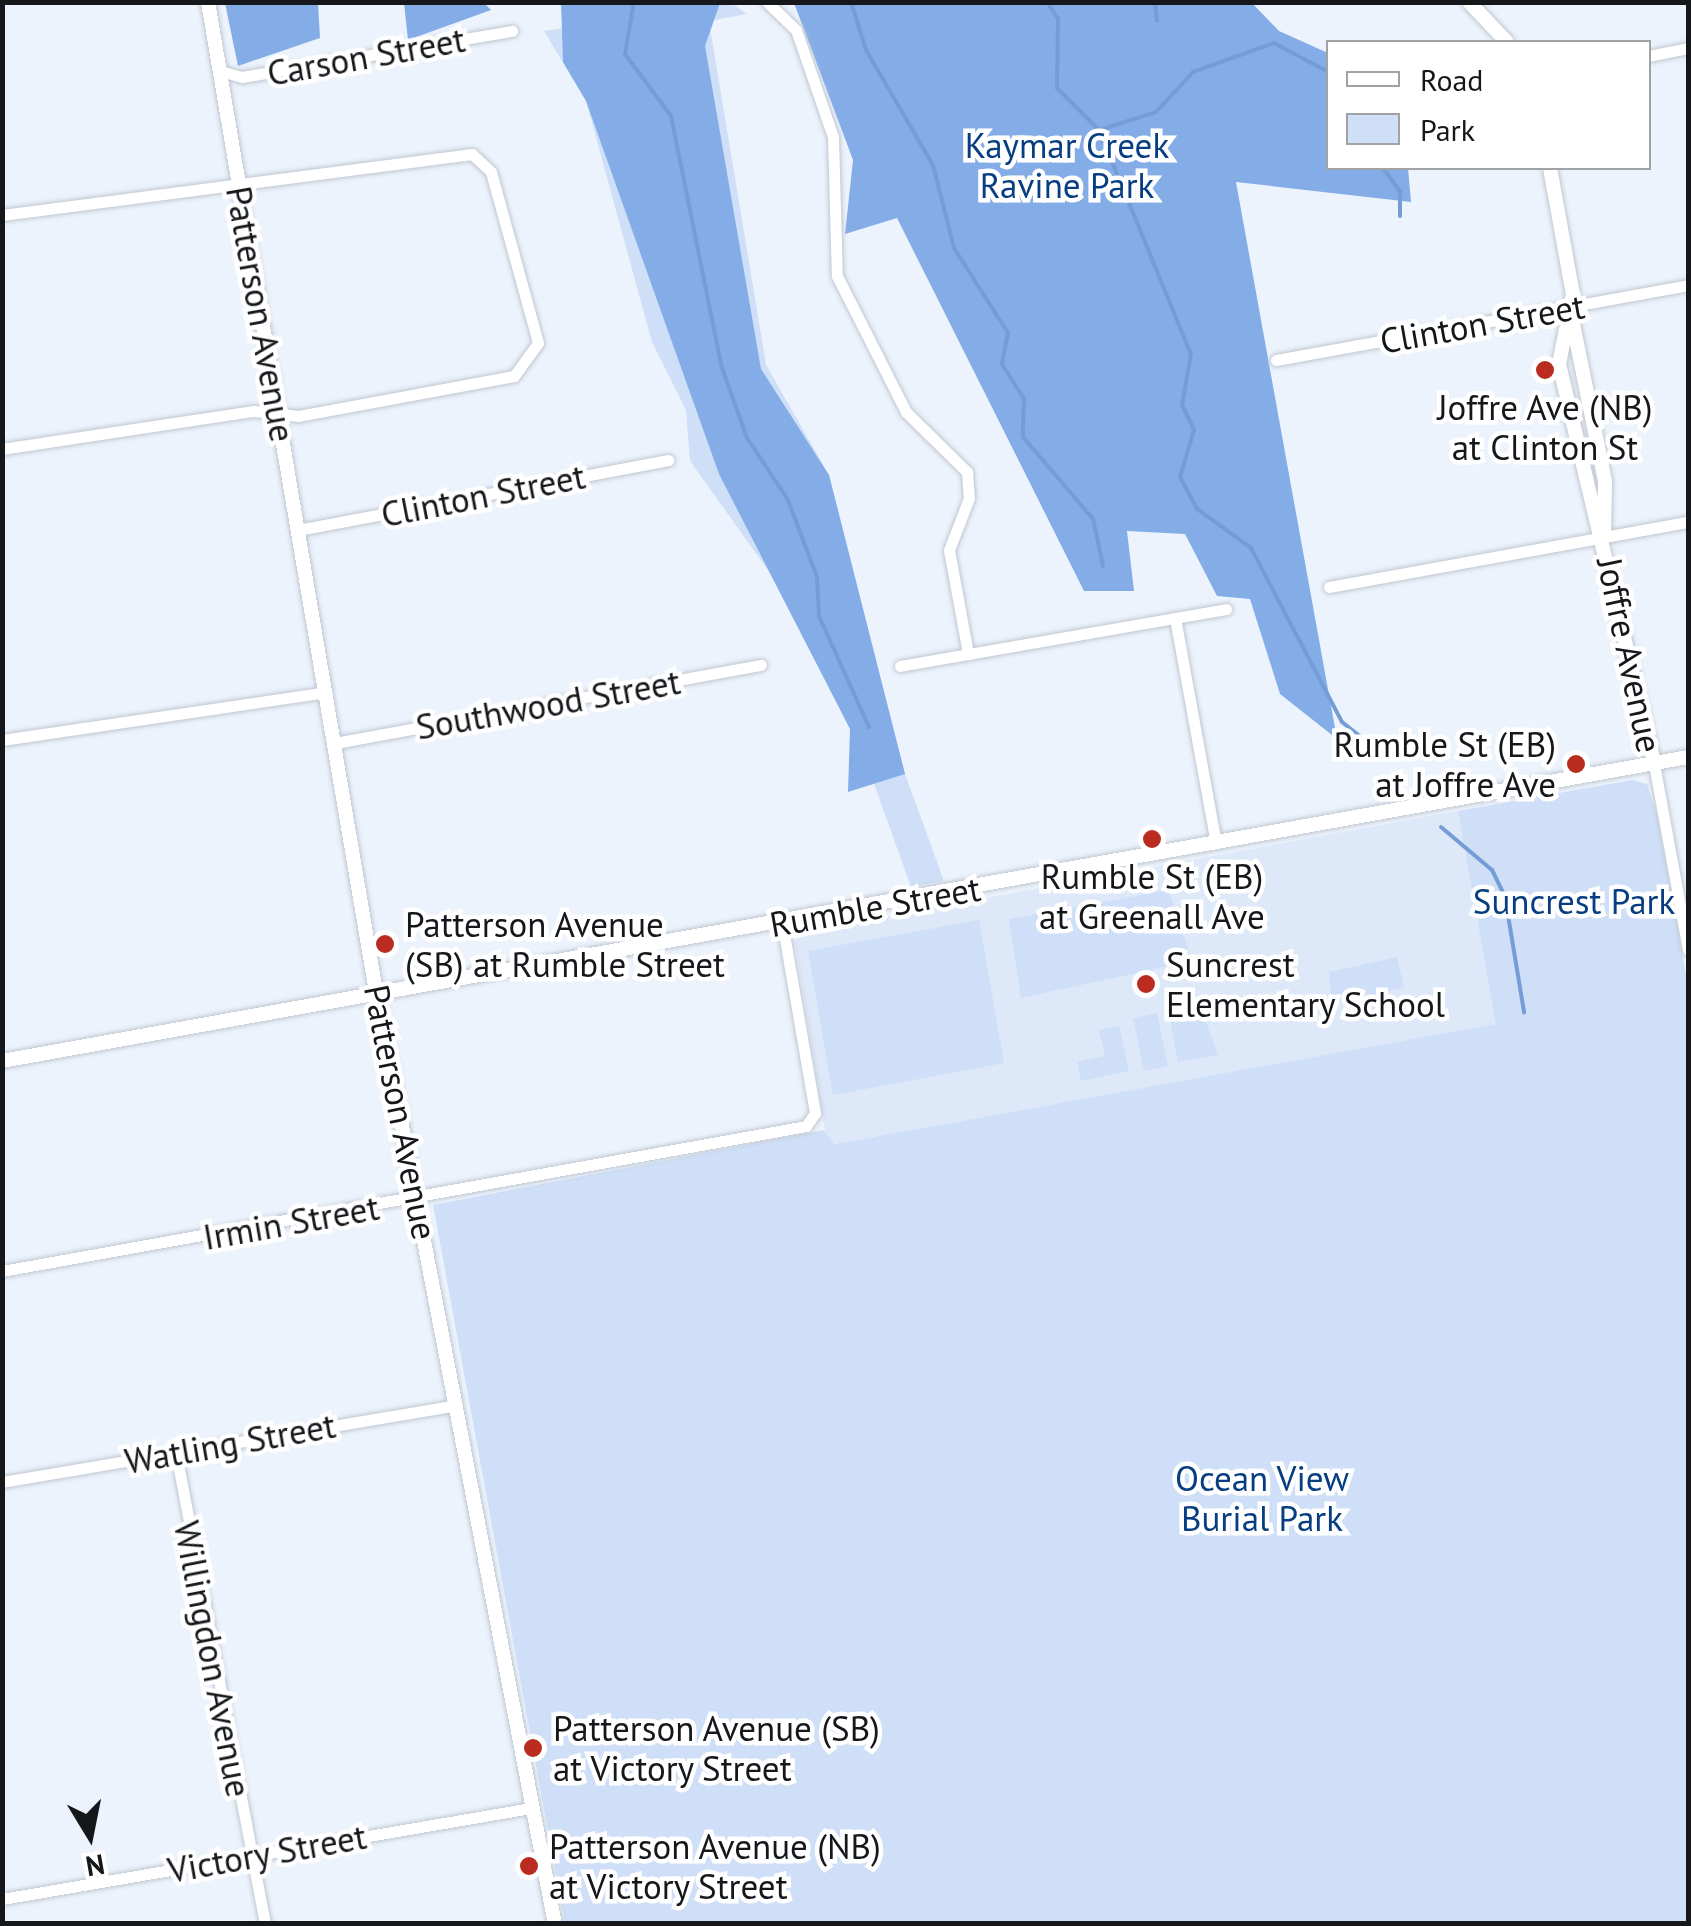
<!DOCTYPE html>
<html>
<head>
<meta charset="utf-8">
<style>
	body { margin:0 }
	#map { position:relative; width:1691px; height:1926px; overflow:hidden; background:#ecf3fd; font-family:"PT Sans",sans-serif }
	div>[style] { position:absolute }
	.built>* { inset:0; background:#dde8f8 }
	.green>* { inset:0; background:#cedff7 }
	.forest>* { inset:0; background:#84ade8 }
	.stream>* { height:4px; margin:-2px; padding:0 2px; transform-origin:2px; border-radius:2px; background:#749dd6 }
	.roads { filter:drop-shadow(0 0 2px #c0c7d1) drop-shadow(0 0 2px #c0c7d1) }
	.minor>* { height:11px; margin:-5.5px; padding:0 5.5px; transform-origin:5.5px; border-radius:5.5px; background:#fff }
	.tertiary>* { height:14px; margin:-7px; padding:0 7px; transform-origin:7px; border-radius:7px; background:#fff }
	.dots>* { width:28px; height:28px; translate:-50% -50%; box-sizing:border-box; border:5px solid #fff; border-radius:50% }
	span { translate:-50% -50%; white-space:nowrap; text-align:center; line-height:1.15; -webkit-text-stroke:9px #fff; paint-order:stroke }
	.street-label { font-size:35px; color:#15171b }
	.park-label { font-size:35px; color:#073e81 }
	.poi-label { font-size:35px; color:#15171b }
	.right { translate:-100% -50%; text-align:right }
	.left { translate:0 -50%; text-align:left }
	.frame { position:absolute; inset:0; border:5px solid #15171b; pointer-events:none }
	.legend { position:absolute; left:1326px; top:40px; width:325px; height:130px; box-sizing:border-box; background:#fff; border:2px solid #a1a2a4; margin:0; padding:12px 18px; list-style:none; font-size:30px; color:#15171b }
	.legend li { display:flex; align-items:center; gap:20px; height:50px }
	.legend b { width:50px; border:2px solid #a1a2a4 }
	.north { position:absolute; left:40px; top:1786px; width:100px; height:100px; -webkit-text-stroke:8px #fff; paint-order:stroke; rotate:170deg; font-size:28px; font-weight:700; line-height:40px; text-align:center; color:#15171b }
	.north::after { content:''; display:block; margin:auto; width:35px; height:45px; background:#15171b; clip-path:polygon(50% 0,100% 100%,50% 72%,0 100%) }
</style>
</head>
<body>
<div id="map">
	<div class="built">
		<i style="clip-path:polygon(1458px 811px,1497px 1024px,833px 1144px,825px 1130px,795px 942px,801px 932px)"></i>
	</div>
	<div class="green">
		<i style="clip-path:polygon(633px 3px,731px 3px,747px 14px,709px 21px,766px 365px,829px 475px,905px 774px,944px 881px,911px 887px,854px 728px,773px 577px,690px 461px,686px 410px,652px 342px,586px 101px,544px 31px,634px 18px)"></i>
		<i style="clip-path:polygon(1633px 780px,1647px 784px,1657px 815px,1688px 986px,1688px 1923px,565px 1923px,433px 1205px,824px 1130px,834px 1144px,1496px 1024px,1458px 811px)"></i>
		<i style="clip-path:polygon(1169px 890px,1192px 961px,1021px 998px,1009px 919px)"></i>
		<i style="clip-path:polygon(979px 920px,1004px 1063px,833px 1095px,808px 951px)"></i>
		<i style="clip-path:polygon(1397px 957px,1404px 988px,1332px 1002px,1329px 972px)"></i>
		<i style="clip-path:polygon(1199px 1003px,1218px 1055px,1178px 1062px,1168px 1009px)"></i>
		<i style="clip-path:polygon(1157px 1013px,1168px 1066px,1144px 1071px,1133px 1018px)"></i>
		<i style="clip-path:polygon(1119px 1026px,1129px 1071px,1081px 1081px,1077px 1062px,1105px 1056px,1099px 1030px)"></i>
	</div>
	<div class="forest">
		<i style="clip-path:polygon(225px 3px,318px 3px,320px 38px,238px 66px)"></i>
		<i style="clip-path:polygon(404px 3px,484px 3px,491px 10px,408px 40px)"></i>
		<i style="clip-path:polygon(561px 3px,720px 3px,705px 46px,761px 369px,829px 475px,905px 774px,848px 792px,850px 729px,719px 474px,586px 101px,563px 62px)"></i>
		<i style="clip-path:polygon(794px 3px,1252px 3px,1279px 31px,1328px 53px,1328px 168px,1408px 168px,1411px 202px,1236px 182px,1337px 739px,1280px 694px,1250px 599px,1217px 596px,1185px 534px,1127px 531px,1134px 591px,1084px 591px,897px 218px,845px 234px,853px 160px)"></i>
	</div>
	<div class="stream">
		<i style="left:634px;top:2px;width:53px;rotate:99.8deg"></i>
		<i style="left:625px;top:54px;width:77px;rotate:53.4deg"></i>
		<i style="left:671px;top:116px;width:254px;rotate:78.6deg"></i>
		<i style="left:721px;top:365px;width:77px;rotate:70.4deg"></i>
		<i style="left:747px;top:438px;width:74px;rotate:56.5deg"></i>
		<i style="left:788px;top:500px;width:82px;rotate:69.4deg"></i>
		<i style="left:817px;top:577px;width:39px;rotate:87deg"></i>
		<i style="left:819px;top:616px;width:122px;rotate:65.8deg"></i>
		<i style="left:851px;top:2px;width:50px;rotate:72.6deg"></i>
		<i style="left:866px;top:50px;width:133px;rotate:59.8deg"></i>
		<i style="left:933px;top:165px;width:86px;rotate:75.8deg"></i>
		<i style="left:954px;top:248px;width:101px;rotate:57.6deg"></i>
		<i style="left:1008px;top:333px;width:32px;rotate:101deg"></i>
		<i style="left:1002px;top:364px;width:41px;rotate:57.8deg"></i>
		<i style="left:1024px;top:399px;width:38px;rotate:92deg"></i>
		<i style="left:1023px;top:437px;width:108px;rotate:49.5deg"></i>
		<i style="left:1093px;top:519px;width:48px;rotate:78deg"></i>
		<i style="left:1047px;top:2px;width:20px;rotate:57deg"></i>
		<i style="left:1058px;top:19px;width:69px;rotate:90.8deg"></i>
		<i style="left:1057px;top:88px;width:59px;rotate:45deg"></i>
		<i style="left:1099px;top:130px;width:242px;rotate:67.7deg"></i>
		<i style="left:1191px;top:354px;width:52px;rotate:100deg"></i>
		<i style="left:1182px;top:405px;width:28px;rotate:64deg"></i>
		<i style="left:1194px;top:430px;width:49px;rotate:106.6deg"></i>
		<i style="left:1180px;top:477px;width:36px;rotate:62deg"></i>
		<i style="left:1197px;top:509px;width:67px;rotate:35.8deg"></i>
		<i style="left:1251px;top:548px;width:196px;rotate:62.4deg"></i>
		<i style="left:1342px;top:722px;width:53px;rotate:38.2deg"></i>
		<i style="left:1155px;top:2px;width:19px;rotate:84deg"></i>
		<i style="left:1100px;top:130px;width:59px;rotate:-17.8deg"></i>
		<i style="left:1156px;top:112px;width:54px;rotate:-47.2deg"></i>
		<i style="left:1193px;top:72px;width:86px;rotate:-19.7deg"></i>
		<i style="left:1274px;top:43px;width:61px;rotate:28.2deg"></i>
		<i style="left:1383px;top:168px;width:29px;rotate:54deg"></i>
		<i style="left:1400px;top:191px;width:25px;rotate:90deg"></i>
		<i style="left:1441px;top:827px;width:67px;rotate:40.1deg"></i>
		<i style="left:1492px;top:870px;width:30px;rotate:64deg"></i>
		<i style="left:1505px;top:897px;width:117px;rotate:80.6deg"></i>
	</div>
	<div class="roads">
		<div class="minor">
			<i style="left:767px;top:2px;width:40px;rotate:44deg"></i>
			<i style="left:796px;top:30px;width:113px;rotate:70.9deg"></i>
			<i style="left:833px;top:137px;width:139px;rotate:88.4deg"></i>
			<i style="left:837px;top:276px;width:153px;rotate:63.1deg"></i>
			<i style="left:906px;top:412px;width:86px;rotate:44.5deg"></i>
			<i style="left:967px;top:472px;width:26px;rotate:86deg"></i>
			<i style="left:969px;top:498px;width:56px;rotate:111deg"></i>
			<i style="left:949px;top:550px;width:106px;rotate:79.6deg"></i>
			<i style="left:1648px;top:56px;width:41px;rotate:-11.3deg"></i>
			<i style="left:220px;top:71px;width:23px;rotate:15deg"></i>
			<i style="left:242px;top:77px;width:274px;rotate:-9.7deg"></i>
			<i style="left:2px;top:215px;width:474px;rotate:-7.4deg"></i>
			<i style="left:472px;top:154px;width:26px;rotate:43deg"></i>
			<i style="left:491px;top:172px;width:177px;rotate:74.6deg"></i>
			<i style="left:538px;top:343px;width:41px;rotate:126deg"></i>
			<i style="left:514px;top:376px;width:219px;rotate:169.5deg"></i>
			<i style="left:299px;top:416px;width:46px;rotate:-173.8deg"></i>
			<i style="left:253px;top:411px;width:254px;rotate:171.4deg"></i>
			<i style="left:1276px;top:360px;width:419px;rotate:-10.3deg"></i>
			<i style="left:298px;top:530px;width:377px;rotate:-10.7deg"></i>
			<i style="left:1329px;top:587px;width:365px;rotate:-10.3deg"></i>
			<i style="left:1175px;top:618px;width:229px;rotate:79.7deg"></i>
			<i style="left:900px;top:666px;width:331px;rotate:-9.9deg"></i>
			<i style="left:2px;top:740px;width:328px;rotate:-8.4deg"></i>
			<i style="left:335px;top:743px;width:433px;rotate:-10.4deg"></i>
			<i style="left:1654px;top:764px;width:189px;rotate:79.6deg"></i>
			<i style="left:2px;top:1271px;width:817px;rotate:-10.22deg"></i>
			<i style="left:806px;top:1126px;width:16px;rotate:-55deg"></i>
			<i style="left:815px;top:1113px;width:194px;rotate:-99.8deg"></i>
			<i style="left:176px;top:1453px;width:479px;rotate:79.3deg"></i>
			<i style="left:2px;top:1482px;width:461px;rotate:-9.6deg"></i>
			<i style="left:2px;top:1899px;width:537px;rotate:-9.76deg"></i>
		</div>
		<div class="tertiary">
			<i style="left:208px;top:2px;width:992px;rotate:80.37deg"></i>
			<i style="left:374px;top:980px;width:961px;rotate:79.15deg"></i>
			<i style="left:1469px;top:2px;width:55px;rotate:46.5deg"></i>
			<i style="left:1550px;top:168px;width:128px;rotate:79.7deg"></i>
			<i style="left:1573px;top:294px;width:71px;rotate:101.3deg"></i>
			<i style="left:1559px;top:364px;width:411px;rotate:76.6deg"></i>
			<i style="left:1572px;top:319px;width:165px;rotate:78.5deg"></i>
			<i style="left:1605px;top:481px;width:56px;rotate:91deg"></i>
			<i style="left:2px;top:1061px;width:1713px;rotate:-10.22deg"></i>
		</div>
	</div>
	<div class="dots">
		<i style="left:1545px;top:370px;background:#b92c1f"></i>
		<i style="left:1576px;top:764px;background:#b92c1f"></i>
		<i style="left:1152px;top:839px;background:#b92c1f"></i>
		<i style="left:385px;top:944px;background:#b92c1f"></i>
		<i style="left:1146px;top:984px;background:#b92c1f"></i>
		<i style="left:533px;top:1748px;background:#b92c1f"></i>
		<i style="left:529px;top:1866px;background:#b92c1f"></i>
	</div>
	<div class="street-label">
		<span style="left:366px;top:56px;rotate:-10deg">Carson Street</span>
		<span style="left:261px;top:314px;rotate:80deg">Patterson Avenue</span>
		<span style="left:1482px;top:323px;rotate:-10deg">Clinton Street</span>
		<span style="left:483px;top:495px;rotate:-11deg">Clinton Street</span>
		<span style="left:1630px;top:655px;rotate:78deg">Joffre Avenue</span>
		<span style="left:548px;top:704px;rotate:-10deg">Southwood Street</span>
		<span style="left:875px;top:906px;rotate:-10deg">Rumble Street</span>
		<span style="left:401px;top:1112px;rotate:79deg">Patterson Avenue</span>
		<span style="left:291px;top:1222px;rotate:-10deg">Irmin Street</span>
		<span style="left:230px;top:1443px;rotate:-10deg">Watling Street</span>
		<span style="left:213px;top:1659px;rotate:79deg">Willingdon Avenue</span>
		<span style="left:267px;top:1853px;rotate:-10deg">Victory Street</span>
	</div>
	<div class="park-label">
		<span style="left:1067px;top:165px">Kaymar Creek<br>Ravine Park</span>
		<span style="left:1574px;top:901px">Suncrest Park</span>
		<span style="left:1262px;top:1498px">Ocean View<br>Burial Park</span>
	</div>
	<div class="poi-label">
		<span style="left:1545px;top:427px">Joffre Ave (NB)<br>at Clinton St</span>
		<span class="right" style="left:1556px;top:764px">Rumble St (EB)<br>at Joffre Ave</span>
		<span style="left:1152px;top:896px">Rumble St (EB)<br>at Greenall Ave</span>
		<span class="left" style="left:405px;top:944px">Patterson Avenue<br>(SB) at Rumble Street</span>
		<span class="left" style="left:1166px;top:984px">Suncrest<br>Elementary School</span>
		<span class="left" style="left:553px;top:1748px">Patterson Avenue (SB)<br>at Victory Street</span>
		<span class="left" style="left:549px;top:1866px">Patterson Avenue (NB)<br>at Victory Street</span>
	</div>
	<div class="frame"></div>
	<ul class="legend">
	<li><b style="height:12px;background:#fff"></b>Road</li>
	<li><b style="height:28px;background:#cedff7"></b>Park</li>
	</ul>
	<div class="north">N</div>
</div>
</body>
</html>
